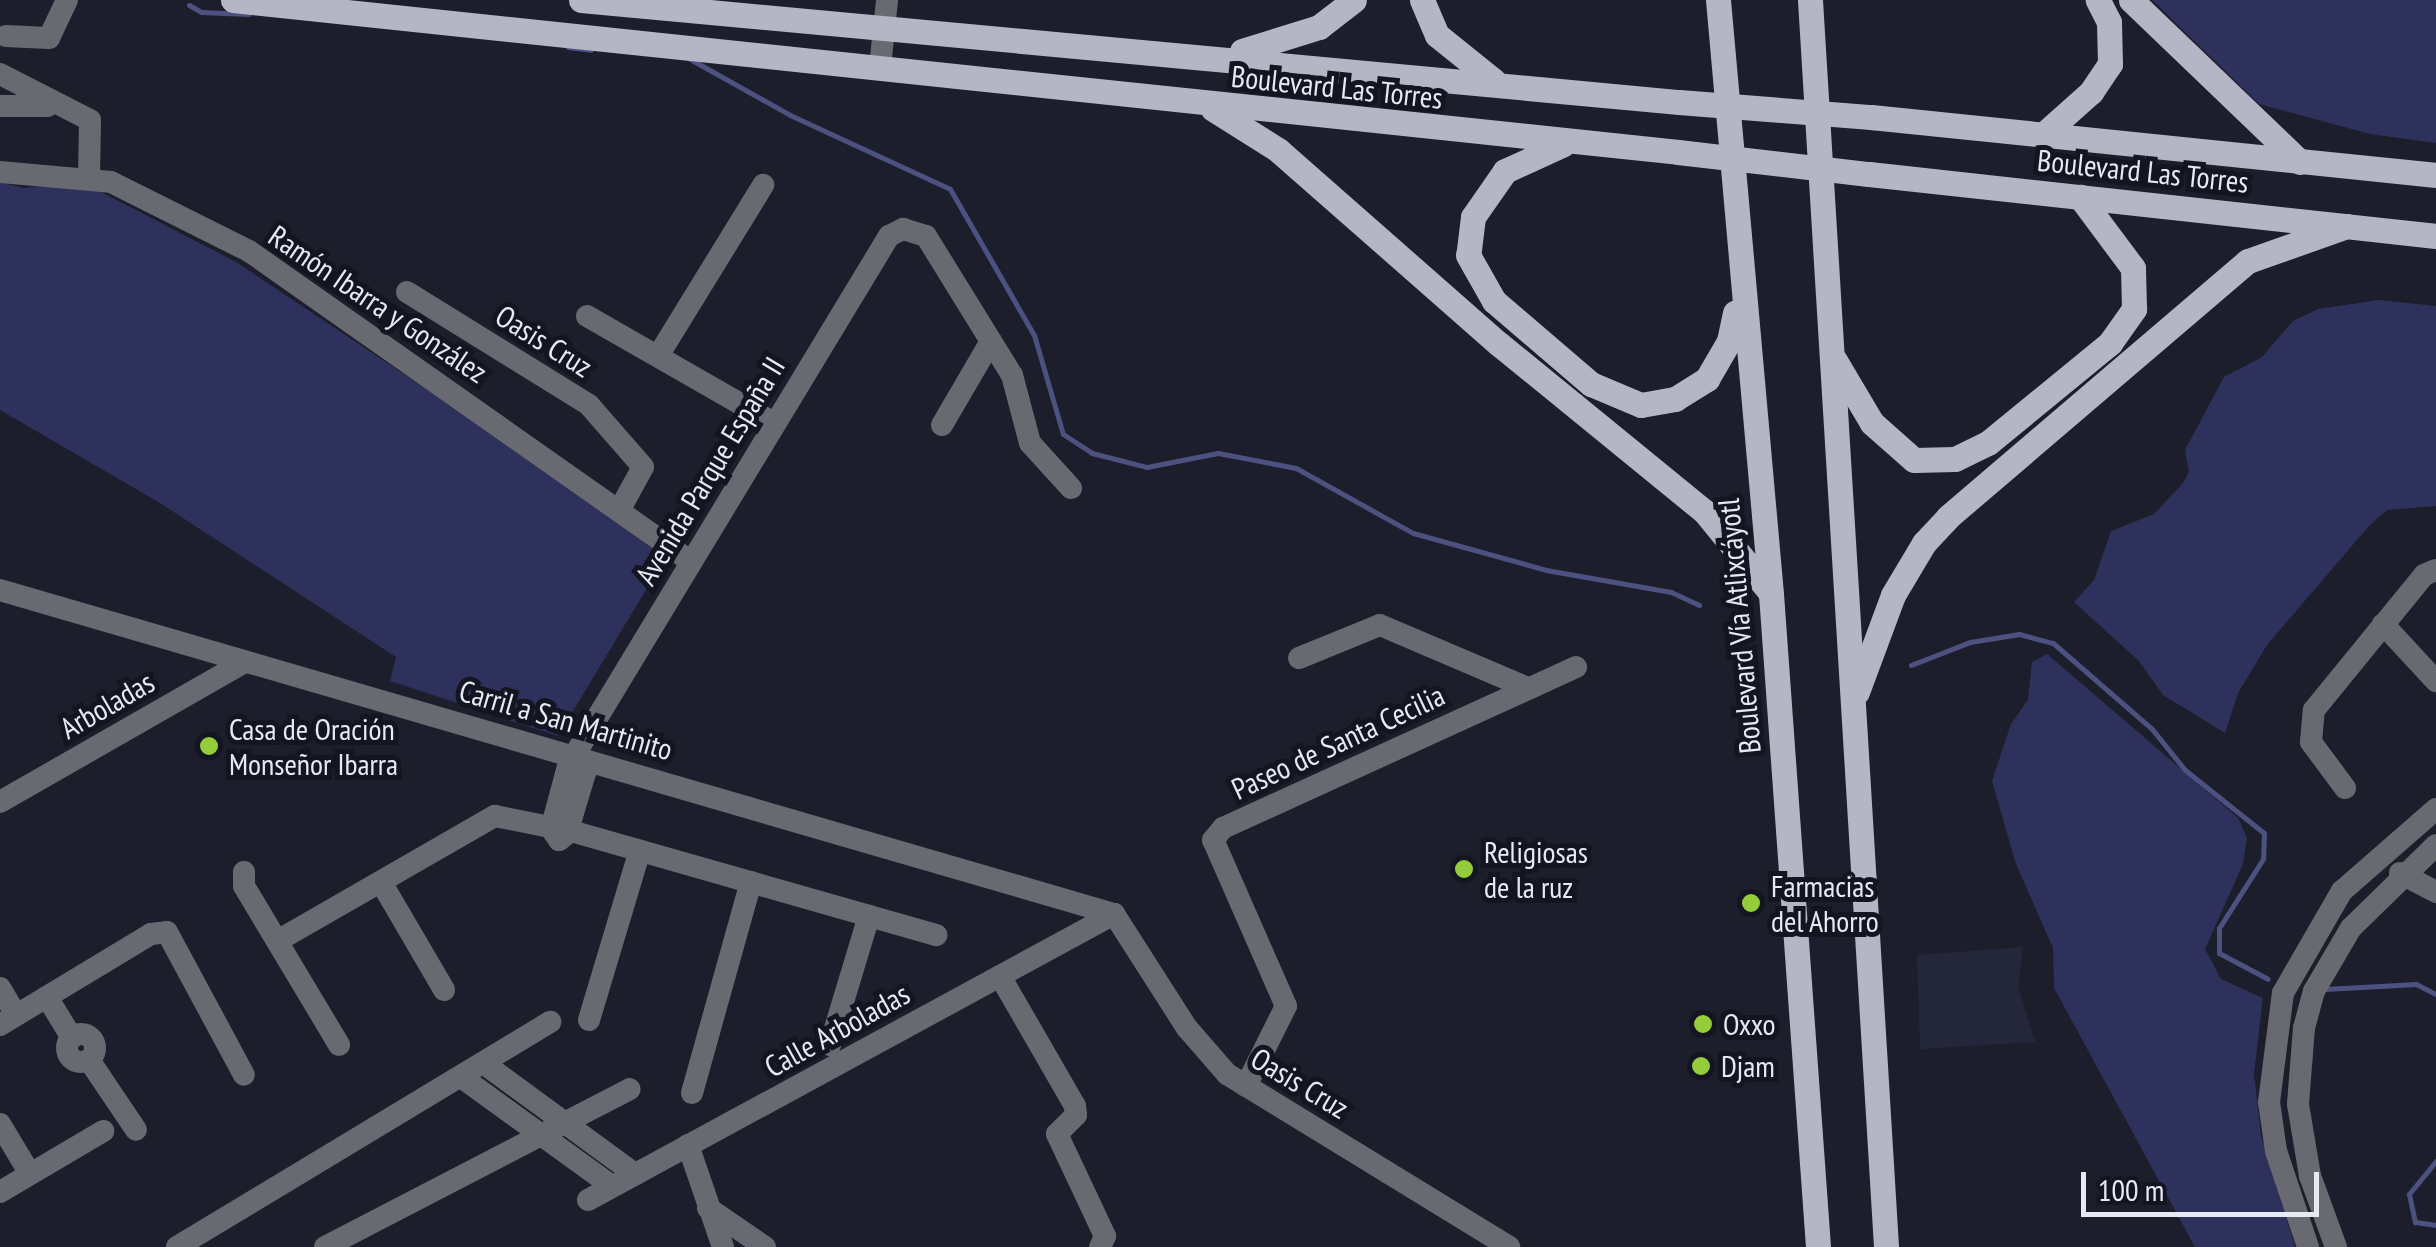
<!DOCTYPE html>
<html>
<head>
<meta charset="utf-8">
<style>
	body { margin:0 }
	#map { position:relative; width:2436px; height:1247px; overflow:hidden; background:#1c1e2b; font-family:"PT Sans Narrow",sans-serif }
	div>[style] { position:absolute }
	.built>* { inset:0; background:#242739 }
	.green>* { inset:0; background:#2e315b }
	.stream>* { height:5px; margin:-2.5px; padding:0 2.5px; transform-origin:2.5px; border-radius:2.5px; background:#4c5180 }
	.minor>* { height:22px; margin:-11px; padding:0 11px; transform-origin:11px; border-radius:11px; background:#696a71 }
	.minor>.ring { margin:-11px; padding:0; box-sizing:content-box; background:none; border:22px solid #696a71; border-radius:50% }
	.major>* { height:25px; margin:-12.5px; padding:0 12.5px; transform-origin:12.5px; border-radius:12.5px; background:#b4b6c5 }
	.major-bridge>* { height:25px; margin:-12.5px; padding:0 12.5px; transform-origin:12.5px; border-radius:12.5px; background:#b4b6c5 }
	.dots>* { width:28px; height:28px; translate:-50% -50%; box-sizing:border-box; border:5px solid #131521; border-radius:50% }
	span { translate:-50% -50%; white-space:nowrap; text-align:center; line-height:1.15; -webkit-text-stroke:10px #131521; paint-order:stroke }
	.street-label { font-size:30px; color:#e8eaf3 }
	.poi-label { font-size:30px; color:#e8eaf3 }
	.left { translate:0 -50%; text-align:left }
	.scale { position:absolute; left:2081px; top:1172px; width:238px; height:45px; box-sizing:border-box; border:5px solid #e8eaf3; border-top:0; padding-left:12px; font-size:30px; line-height:35px; white-space:nowrap; color:#e8eaf3; -webkit-text-stroke:8px #131521; paint-order:stroke }
</style>
</head>
<body>
<div id="map">
	<div class="built">
		<i style="clip-path:polygon(2023px 947px,2018px 986px,2035px 1042px,1920px 1049px,1917px 955px)"></i>
	</div>
	<div class="green">
		<i style="clip-path:polygon(2152px 0,2436px 0,2436px 143px,2370px 134px,2259px 104px)"></i>
		<i style="clip-path:polygon(0 182px,23px 188px,82px 182px,236px 262px,549px 471px,665px 558px,558px 736px,390px 681px,396px 657px,160px 503px,0 410px)"></i>
		<i style="clip-path:polygon(2379px 300px,2436px 306px,2436px 506px,2387px 510px,2369px 526px,2267px 645px,2238px 693px,2225px 733px,2163px 695px,2139px 661px,2074px 602px,2094px 580px,2111px 531px,2154px 514px,2183px 483px,2189px 472px,2185px 450px,2224px 377px,2262px 357px,2293px 321px,2318px 309px)"></i>
		<i style="clip-path:polygon(2047px 654px,2238px 818px,2247px 838px,2243px 864px,2205px 949px,2221px 979px,2263px 998px,2254px 1074px,2261px 1135px,2295px 1247px,2195px 1247px,2054px 988px,2053px 948px,2016px 864px,1992px 781px,2011px 724px,2028px 700px,2032px 662px)"></i>
	</div>
	<div class="stream">
		<i style="left:189px;top:5px;width:14px;rotate:30deg"></i>
		<i style="left:201px;top:12px;width:48px;rotate:2.4deg"></i>
		<i style="left:568px;top:47px;width:23px;rotate:7deg"></i>
		<i style="left:690px;top:59px;width:115px;rotate:29.2deg"></i>
		<i style="left:790px;top:115px;width:176px;rotate:24.8deg"></i>
		<i style="left:950px;top:189px;width:168px;rotate:60.1deg"></i>
		<i style="left:1034px;top:335px;width:103px;rotate:73.7deg"></i>
		<i style="left:1063px;top:434px;width:35px;rotate:33deg"></i>
		<i style="left:1092px;top:453px;width:57px;rotate:14.3deg"></i>
		<i style="left:1147px;top:467px;width:72px;rotate:-11.2deg"></i>
		<i style="left:1218px;top:453px;width:79px;rotate:10.9deg"></i>
		<i style="left:1296px;top:468px;width:134px;rotate:29.1deg"></i>
		<i style="left:1413px;top:533px;width:138px;rotate:15.5deg"></i>
		<i style="left:1546px;top:570px;width:127px;rotate:10deg"></i>
		<i style="left:1671px;top:592px;width:31px;rotate:25deg"></i>
		<i style="left:1911px;top:665px;width:63px;rotate:-21.3deg"></i>
		<i style="left:1970px;top:642px;width:50px;rotate:-9.3deg"></i>
		<i style="left:2019px;top:634px;width:35px;rotate:15deg"></i>
		<i style="left:2053px;top:643px;width:131px;rotate:41deg"></i>
		<i style="left:2152px;top:729px;width:53px;rotate:51.2deg"></i>
		<i style="left:2185px;top:770px;width:101px;rotate:38.6deg"></i>
		<i style="left:2264px;top:833px;width:26px;rotate:92deg"></i>
		<i style="left:2263px;top:859px;width:82px;rotate:122.5deg"></i>
		<i style="left:2219px;top:928px;width:25px;rotate:90deg"></i>
		<i style="left:2219px;top:953px;width:55px;rotate:28deg"></i>
		<i style="left:2325px;top:989px;width:91px;rotate:-3.1deg"></i>
		<i style="left:2416px;top:984px;width:22px;rotate:27deg"></i>
		<i style="left:2436px;top:1161px;width:43px;rotate:129.3deg"></i>
		<i style="left:2409px;top:1194px;width:29px;rotate:78deg"></i>
		<i style="left:2415px;top:1222px;width:21px;rotate:8deg"></i>
	</div>
	<div class="minor">
		<i style="left:6px;top:36px;width:43px;rotate:2.7deg"></i>
		<i style="left:49px;top:38px;width:42px;rotate:-64.7deg"></i>
		<i style="left:880px;top:67px;width:67px;rotate:-84deg"></i>
		<i style="left:0;top:74px;width:101px;rotate:27.1deg"></i>
		<i style="left:90px;top:120px;width:56px;rotate:91deg"></i>
		<i style="left:0;top:106px;width:47px"></i>
		<i style="left:47px;top:106px;width:7px;rotate:-56deg"></i>
		<i style="left:0;top:172px;width:111px;rotate:5.1deg"></i>
		<i style="left:111px;top:182px;width:154px;rotate:26.6deg"></i>
		<i style="left:249px;top:251px;width:539px;rotate:35.11deg"></i>
		<i style="left:407px;top:292px;width:214px;rotate:31.8deg"></i>
		<i style="left:589px;top:405px;width:82px;rotate:48.9deg"></i>
		<i style="left:643px;top:467px;width:48px;rotate:118.7deg"></i>
		<i style="left:587px;top:316px;width:213px;rotate:29.8deg"></i>
		<i style="left:658px;top:356px;width:201px;rotate:-58.4deg"></i>
		<i style="left:942px;top:425px;width:97px;rotate:-59.7deg"></i>
		<i style="left:0;top:590px;width:1160px;rotate:16.22deg"></i>
		<i style="left:2383px;top:624px;width:78px;rotate:47.1deg"></i>
		<i style="left:1299px;top:658px;width:87px;rotate:-22.2deg"></i>
		<i style="left:1380px;top:625px;width:161px;rotate:23.1deg"></i>
		<i style="left:2345px;top:788px;width:57px;rotate:-126.5deg"></i>
		<i style="left:2311px;top:742px;width:32px;rotate:-85deg"></i>
		<i style="left:2314px;top:710px;width:174px;rotate:-50.8deg"></i>
		<i style="left:2424px;top:575px;width:13px;rotate:-23deg"></i>
		<i style="left:0;top:802px;width:281px;rotate:-29.8deg"></i>
		<i style="left:553px;top:822px;width:58px;rotate:-75deg"></i>
		<i style="left:568px;top:766px;width:620px;rotate:-58.8deg"></i>
		<i style="left:889px;top:236px;width:16px;rotate:-27deg"></i>
		<i style="left:903px;top:229px;width:24px;rotate:17deg"></i>
		<i style="left:926px;top:236px;width:163px;rotate:58.3deg"></i>
		<i style="left:1012px;top:375px;width:70px;rotate:75.2deg"></i>
		<i style="left:1030px;top:443px;width:61px;rotate:47.7deg"></i>
		<i style="left:570px;top:823px;width:52px;rotate:-73.3deg"></i>
		<i style="left:585px;top:773px;width:21px;rotate:-107deg"></i>
		<i style="left:571px;top:831px;width:380px;rotate:15.9deg"></i>
		<i style="left:244px;top:872px;width:14px;rotate:90deg"></i>
		<i style="left:244px;top:886px;width:185px;rotate:59.1deg"></i>
		<i style="left:2400px;top:873px;width:41px;rotate:27.8deg"></i>
		<i style="left:381px;top:882px;width:125px;rotate:59.7deg"></i>
		<i style="left:1114px;top:914px;width:135px;rotate:57.4deg"></i>
		<i style="left:1187px;top:1028px;width:61px;rotate:49deg"></i>
		<i style="left:1227px;top:1074px;width:331px;rotate:31.5deg"></i>
		<i style="left:279px;top:940px;width:249px;rotate:-29.9deg"></i>
		<i style="left:495px;top:816px;width:56px;rotate:11.3deg"></i>
		<i style="left:550px;top:827px;width:16px;rotate:55deg"></i>
		<i style="left:559px;top:840px;width:15px;rotate:-37deg"></i>
		<i style="left:571px;top:831px;width:11px;rotate:-112deg"></i>
		<i style="left:1000px;top:976px;width:150px;rotate:60deg"></i>
		<i style="left:1075px;top:1106px;width:9px;rotate:84deg"></i>
		<i style="left:1076px;top:1115px;width:27px;rotate:135deg"></i>
		<i style="left:1057px;top:1134px;width:113px;rotate:64.8deg"></i>
		<i style="left:1105px;top:1236px;width:12px;rotate:114deg"></i>
		<i style="left:0;top:988px;width:31px;rotate:59deg"></i>
		<i style="left:47px;top:997px;width:48px;rotate:58.6deg"></i>
		<i style="left:589px;top:1020px;width:177px;rotate:-73.3deg"></i>
		<i style="left:0;top:1025px;width:176px;rotate:-31.1deg"></i>
		<i style="left:151px;top:934px;width:16px;rotate:-7deg"></i>
		<i style="left:167px;top:932px;width:162px;rotate:61.7deg"></i>
		<i class="ring" style="left:67px;top:1034px;width:6px;height:6px"></i>
		<i style="left:830px;top:1045px;width:135px;rotate:-73.2deg"></i>
		<i style="left:89px;top:1060px;width:84px;rotate:56.1deg"></i>
		<i style="left:486px;top:1065px;width:185px;rotate:36.2deg"></i>
		<i style="left:464px;top:1079px;width:183px;rotate:35.9deg"></i>
		<i style="left:1246px;top:1086px;width:89px;rotate:-63.4deg"></i>
		<i style="left:1286px;top:1006px;width:181px;rotate:-113.7deg"></i>
		<i style="left:1213px;top:840px;width:16px;rotate:-50deg"></i>
		<i style="left:1223px;top:828px;width:388px;rotate:-24.5deg"></i>
		<i style="left:692px;top:1093px;width:219px;rotate:-74.4deg"></i>
		<i style="left:0;top:1124px;width:58px;rotate:59deg"></i>
		<i style="left:688px;top:1145px;width:108px;rotate:71.1deg"></i>
		<i style="left:0;top:1192px;width:120px;rotate:-30.6deg"></i>
		<i style="left:588px;top:1200px;width:599px;rotate:-28.53deg"></i>
		<i style="left:708px;top:1208px;width:69px;rotate:34.4deg"></i>
		<i style="left:177px;top:1247px;width:436px;rotate:-31.1deg"></i>
		<i style="left:325px;top:1247px;width:343px;rotate:-27.4deg"></i>
		<i style="left:2308px;top:1247px;width:101px;rotate:-108.4deg"></i>
		<i style="left:2276px;top:1151px;width:49px;rotate:-98.1deg"></i>
		<i style="left:2269px;top:1102px;width:110px;rotate:-82.7deg"></i>
		<i style="left:2283px;top:993px;width:118px;rotate:-60deg"></i>
		<i style="left:2342px;top:891px;width:125px;rotate:-41.1deg"></i>
		<i style="left:2336px;top:1247px;width:76px;rotate:-110.1deg"></i>
		<i style="left:2310px;top:1176px;width:73px;rotate:-99.5deg"></i>
		<i style="left:2298px;top:1104px;width:76px;rotate:-85.5deg"></i>
		<i style="left:2304px;top:1028px;width:38px;rotate:-75deg"></i>
		<i style="left:2314px;top:991px;width:73px;rotate:-59.6deg"></i>
		<i style="left:2351px;top:928px;width:119px;rotate:-44.3deg"></i>
	</div>
	<div class="major">
		<i style="left:233px;top:0;width:1453px;rotate:6deg"></i>
		<i style="left:581px;top:0;width:1103px;rotate:5.31deg"></i>
		<i style="left:1422px;top:0;width:38px;rotate:67deg"></i>
		<i style="left:1437px;top:35px;width:73px;rotate:38.9deg"></i>
		<i style="left:1718px;top:0;width:596px;rotate:84.9deg"></i>
		<i style="left:1771px;top:594px;width:655px;rotate:85.88deg"></i>
		<i style="left:1810px;top:0;width:1249px;rotate:86.51deg"></i>
		<i style="left:2131px;top:0;width:234px;rotate:43.8deg"></i>
		<i style="left:1242px;top:51px;width:81px;rotate:-17.3deg"></i>
		<i style="left:1319px;top:27px;width:44px;rotate:-37.6deg"></i>
		<i style="left:1213px;top:109px;width:77px;rotate:32.2deg"></i>
		<i style="left:1278px;top:150px;width:294px;rotate:41.3deg"></i>
		<i style="left:1499px;top:344px;width:266px;rotate:39.2deg"></i>
		<i style="left:1705px;top:512px;width:103px;rotate:50.9deg"></i>
		<i style="left:1871px;top:117px;width:568px;rotate:5.86deg"></i>
		<i style="left:2045px;top:133px;width:62px;rotate:-41.7deg"></i>
		<i style="left:2091px;top:92px;width:34px;rotate:-56deg"></i>
		<i style="left:2110px;top:64px;width:42px;rotate:-91.4deg"></i>
		<i style="left:2109px;top:22px;width:25px;rotate:-117deg"></i>
		<i style="left:1562px;top:145px;width:63px;rotate:155.5deg"></i>
		<i style="left:1505px;top:171px;width:56px;rotate:124.8deg"></i>
		<i style="left:1473px;top:217px;width:38px;rotate:97deg"></i>
		<i style="left:1468px;top:255px;width:53px;rotate:60.5deg"></i>
		<i style="left:1494px;top:301px;width:128px;rotate:40.6deg"></i>
		<i style="left:1591px;top:384px;width:54px;rotate:22.8deg"></i>
		<i style="left:1641px;top:405px;width:35px;rotate:-10deg"></i>
		<i style="left:1675px;top:399px;width:38px;rotate:-32deg"></i>
		<i style="left:1707px;top:379px;width:44px;rotate:-59.9deg"></i>
		<i style="left:1729px;top:341px;width:29px;rotate:-78deg"></i>
		<i style="left:1869px;top:174px;width:570px;rotate:6.24deg"></i>
		<i style="left:1834px;top:359px;width:74px;rotate:59.3deg"></i>
		<i style="left:1872px;top:423px;width:56px;rotate:41.4deg"></i>
		<i style="left:1914px;top:460px;width:41px;rotate:-1.4deg"></i>
		<i style="left:1955px;top:459px;width:37px;rotate:-26deg"></i>
		<i style="left:1988px;top:443px;width:158px;rotate:-39.3deg"></i>
		<i style="left:2110px;top:343px;width:42px;rotate:-54.8deg"></i>
		<i style="left:2134px;top:309px;width:41px;rotate:-91.4deg"></i>
		<i style="left:2133px;top:268px;width:89px;rotate:-126.7deg"></i>
		<i style="left:1857px;top:692px;width:103px;rotate:-69.6deg"></i>
		<i style="left:1893px;top:595px;width:61px;rotate:-59.2deg"></i>
		<i style="left:1924px;top:543px;width:35px;rotate:-47deg"></i>
		<i style="left:1948px;top:517px;width:394px;rotate:-40.5deg"></i>
		<i style="left:2248px;top:261px;width:105px;rotate:-19.5deg"></i>
	</div>
	<div class="major-bridge">
		<i style="left:1679px;top:102px;width:193px;rotate:4.5deg"></i>
		<i style="left:1678px;top:152px;width:192px;rotate:6.6deg"></i>
	</div>
	<div class="dots">
		<i style="left:209px;top:746px;background:#95cc3b"></i>
		<i style="left:1464px;top:869px;background:#95cc3b"></i>
		<i style="left:1751px;top:903px;background:#95cc3b"></i>
		<i style="left:1703px;top:1024px;background:#95cc3b"></i>
		<i style="left:1701px;top:1066px;background:#95cc3b"></i>
	</div>
	<div class="street-label">
		<span style="left:1337px;top:87px;rotate:6deg">Boulevard Las Torres</span>
		<span style="left:2143px;top:171px;rotate:6deg">Boulevard Las Torres</span>
		<span style="left:378px;top:304px;rotate:34deg">Ramón Ibarra y González</span>
		<span style="left:544px;top:341px;rotate:32deg">Oasis Cruz</span>
		<span style="left:710px;top:471px;rotate:-59deg">Avenida Parque España II</span>
		<span style="left:1739px;top:626px;rotate:-95deg">Boulevard Vía Atlixcáyotl</span>
		<span style="left:107px;top:705px;rotate:-30deg">Arboladas</span>
		<span style="left:566px;top:720px;rotate:16deg">Carril a San Martinito</span>
		<span style="left:1338px;top:742px;rotate:-25deg">Paseo de Santa Cecilia</span>
		<span style="left:837px;top:1030px;rotate:-29deg">Calle Arboladas</span>
		<span style="left:1300px;top:1083px;rotate:31deg">Oasis Cruz</span>
	</div>
	<div class="poi-label">
		<span class="left" style="left:229px;top:746px">Casa de Oración<br>Monseñor Ibarra</span>
		<span class="left" style="left:1484px;top:869px">Religiosas<br>de la ruz</span>
		<span class="left" style="left:1771px;top:903px">Farmacias<br>del Ahorro</span>
		<span class="left" style="left:1723px;top:1024px">Oxxo</span>
		<span class="left" style="left:1721px;top:1066px">Djam</span>
	</div>
	<div class="scale">100 m</div>
</div>
</body>
</html>
